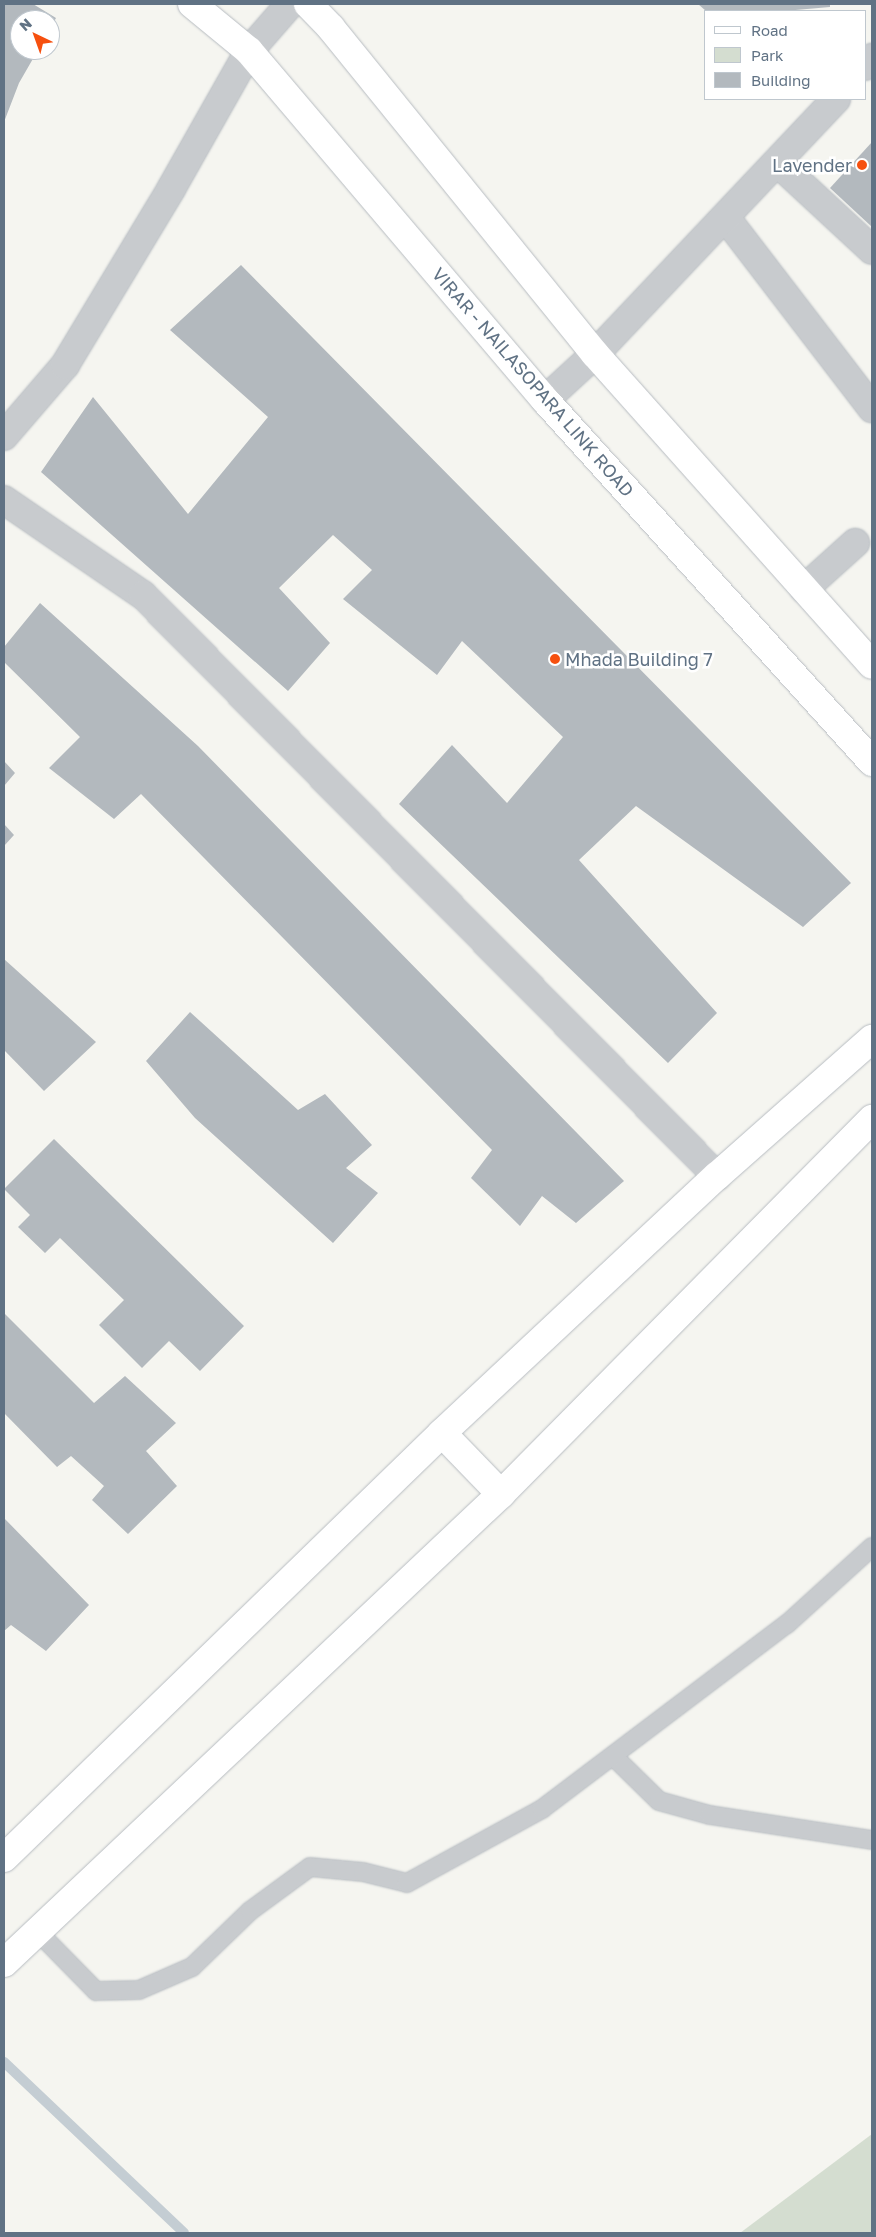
<!DOCTYPE html>
<html>
<head>
<meta charset="utf-8">
<style>
	body { margin:0 }
	#map { position:relative; width:876px; height:2237px; overflow:hidden; background:#f5f5f0; font-family:"Golos Text",sans-serif }
	div>[style] { position:absolute }
	.green>* { inset:0; background:#d4ddd0 }
	.stream>* { height:10px; margin:-5px; padding:0 5px; transform-origin:5px; border-radius:5px; background:#c4cdd3 }
	.building>* { inset:0; background:#b3b9be }
	.roads { filter:drop-shadow(0 0 1px #b7bcc1) drop-shadow(0 0 1px #b7bcc1) }
	.lane>* { height:18px; margin:-9px; padding:0 9px; transform-origin:9px; border-radius:9px; background:#c8cbce }
	.street>* { height:28px; margin:-14px; padding:0 14px; transform-origin:14px; border-radius:14px; background:#c8cbce }
	.secondary>* { height:28px; margin:-14px; padding:0 14px; transform-origin:14px; border-radius:14px; background:#fff }
	.dots>* { width:14px; height:14px; translate:-50% -50%; box-sizing:border-box; border:2px solid #fff; border-radius:50% }
	span { translate:-50% -50%; white-space:nowrap; text-align:center; line-height:1.15; -webkit-text-stroke:5px #fff; paint-order:stroke }
	.poi-label { font-size:18px; color:#607284 }
	.right { translate:-100% -50%; text-align:right }
	.left { translate:0 -50%; text-align:left }
	.street-label { font-size:18px; color:#607284 }
	.frame { position:absolute; inset:0; border:5px solid #607284; pointer-events:none }
	.legend { position:absolute; left:704px; top:10px; width:162px; height:90px; box-sizing:border-box; background:#fff; border:1px solid #bfc7ce; margin:0; padding:6px 9px; list-style:none; font-size:15px; color:#607284 }
	.legend li { display:flex; align-items:center; gap:10px; height:25px }
	.legend b { width:25px; border:1px solid #bfc7ce }
	.north { position:absolute; left:10px; top:10px; width:50px; height:50px; box-sizing:border-box; background:#fff; border:1px solid #bfc7ce; border-radius:50%; rotate:318deg; font-size:14px; font-weight:700; line-height:20px; text-align:center; color:#607284 }
	.north::after { content:''; display:block; margin:auto; width:18px; height:22px; background:#f6500f; clip-path:polygon(50% 0,100% 100%,50% 72%,0 100%) }
</style>
</head>
<body>
<div id="map">
	<div class="green">
		<i style="clip-path:polygon(872px 2134px,872px 2233px,740px 2233px)"></i>
	</div>
	<div class="stream">
		<i style="left:4px;top:2062px;width:248px;rotate:43.5deg"></i>
	</div>
	<div class="building">
		<i style="clip-path:polygon(4px 4px,33px 4px,56px 18px,50px 29px,50px 20px,20px 20px,20px 50px,38px 50px,19px 83px,4px 122px)"></i>
		<i style="clip-path:polygon(698px 4px,830px 4px,830px 7px,784px 11px,706px 11px)"></i>
		<i style="clip-path:polygon(872px 142px,872px 227px,830px 188px)"></i>
		<i style="clip-path:polygon(241px 265px,851px 883px,803px 927px,636px 806px,579px 860px,717px 1013px,668px 1063px,399px 804px,452px 745px,507px 803px,563px 737px,462px 641px,437px 675px,343px 599px,372px 570px,333px 535px,279px 588px,330px 643px,288px 691px,41px 472px,93px 397px,188px 514px,268px 417px,170px 330px)"></i>
		<i style="clip-path:polygon(40px 603px,198px 746px,624px 1181px,576px 1223px,542px 1196px,520px 1226px,471px 1178px,492px 1150px,141px 794px,114px 819px,49px 768px,80px 737px,4px 662px,4px 647px)"></i>
		<i style="clip-path:polygon(4px 761px,15px 773px,4px 786px)"></i>
		<i style="clip-path:polygon(4px 824px,14px 835px,4px 846px)"></i>
		<i style="clip-path:polygon(4px 959px,96px 1042px,44px 1091px,4px 1050px)"></i>
		<i style="clip-path:polygon(190px 1012px,298px 1110px,325px 1094px,372px 1145px,346px 1168px,378px 1193px,333px 1243px,195px 1118px,146px 1061px)"></i>
		<i style="clip-path:polygon(54px 1139px,244px 1326px,200px 1371px,169px 1341px,142px 1368px,99px 1325px,124px 1300px,60px 1238px,45px 1253px,18px 1227px,30px 1215px,4px 1189px)"></i>
		<i style="clip-path:polygon(4px 1313px,94px 1403px,125px 1376px,176px 1423px,146px 1451px,177px 1486px,128px 1534px,92px 1500px,104px 1486px,71px 1456px,57px 1467px,4px 1413px)"></i>
		<i style="clip-path:polygon(4px 1518px,89px 1605px,46px 1651px,11px 1625px,4px 1631px)"></i>
	</div>
	<div class="roads">
		<div class="lane">
			<i style="left:613px;top:1756px;width:64px;rotate:44.4deg"></i>
			<i style="left:659px;top:1801px;width:53px;rotate:15.4deg"></i>
			<i style="left:710px;top:1815px;width:164px;rotate:8.8deg"></i>
			<i style="left:38px;top:1932px;width:83px;rotate:45.5deg"></i>
			<i style="left:96px;top:1991px;width:43px;rotate:-1.3deg"></i>
			<i style="left:139px;top:1990px;width:58px;rotate:-23.5deg"></i>
			<i style="left:192px;top:1967px;width:81px;rotate:-44deg"></i>
			<i style="left:250px;top:1911px;width:74px;rotate:-36.3deg"></i>
			<i style="left:310px;top:1867px;width:53px;rotate:5.4deg"></i>
			<i style="left:363px;top:1872px;width:45px;rotate:14deg"></i>
			<i style="left:407px;top:1883px;width:154px;rotate:-28.7deg"></i>
			<i style="left:542px;top:1809px;width:307px;rotate:-37.1deg"></i>
			<i style="left:787px;top:1624px;width:115px;rotate:-42.2deg"></i>
		</div>
		<div class="street">
			<i style="left:865px;top:66px;width:11px;rotate:-49deg"></i>
			<i style="left:778px;top:163px;width:128px;rotate:42.8deg"></i>
			<i style="left:726px;top:218px;width:240px;rotate:52.5deg"></i>
			<i style="left:545px;top:400px;width:68px;rotate:-42.6deg"></i>
			<i style="left:595px;top:354px;width:351px;rotate:-46.6deg"></i>
			<i style="left:4px;top:436px;width:94px;rotate:-49.3deg"></i>
			<i style="left:65px;top:365px;width:205px;rotate:-58.9deg"></i>
			<i style="left:171px;top:189px;width:159px;rotate:-60.5deg"></i>
			<i style="left:249px;top:51px;width:62px;rotate:-48.9deg"></i>
			<i style="left:4px;top:500px;width:168px;rotate:34.4deg"></i>
			<i style="left:143px;top:595px;width:817px;rotate:45.35deg"></i>
			<i style="left:804px;top:589px;width:69px;rotate:-42deg"></i>
		</div>
		<div class="secondary">
			<i style="left:192px;top:4px;width:74px;rotate:39.5deg"></i>
			<i style="left:249px;top:51px;width:458px;rotate:49.7deg"></i>
			<i style="left:545px;top:400px;width:488px;rotate:47.9deg"></i>
			<i style="left:308px;top:4px;width:33px;rotate:46deg"></i>
			<i style="left:331px;top:28px;width:419px;rotate:51deg"></i>
			<i style="left:595px;top:354px;width:416px;rotate:48.3deg"></i>
			<i style="left:442px;top:1433px;width:85px;rotate:46deg"></i>
			<i style="left:4px;top:1858px;width:610px;rotate:-44.14deg"></i>
			<i style="left:442px;top:1433px;width:376px;rotate:-43.1deg"></i>
			<i style="left:717px;top:1176px;width:207px;rotate:-41.5deg"></i>
			<i style="left:4px;top:1963px;width:683px;rotate:-43.34deg"></i>
			<i style="left:501px;top:1494px;width:528px;rotate:-45.31deg"></i>
		</div>
	</div>
	<div class="dots">
		<i style="left:862px;top:165px;background:#f6500f"></i>
		<i style="left:555px;top:659px;background:#f6500f"></i>
	</div>
	<div class="poi-label">
		<span class="right" style="left:852px;top:165px">Lavender</span>
		<span class="left" style="left:565px;top:659px">Mhada Building 7</span>
	</div>
	<div class="street-label">
		<span style="left:533px;top:382px;rotate:49deg">VIRAR - NAILASOPARA LINK ROAD</span>
	</div>
	<div class="frame"></div>
	<ul class="legend">
	<li><b style="height:6px;background:#fff"></b>Road</li>
	<li><b style="height:14px;background:#d4ddd0"></b>Park</li>
	<li><b style="height:14px;background:#b3b9be"></b>Building</li>
	</ul>
	<div class="north">N</div>
</div>
</body>
</html>
